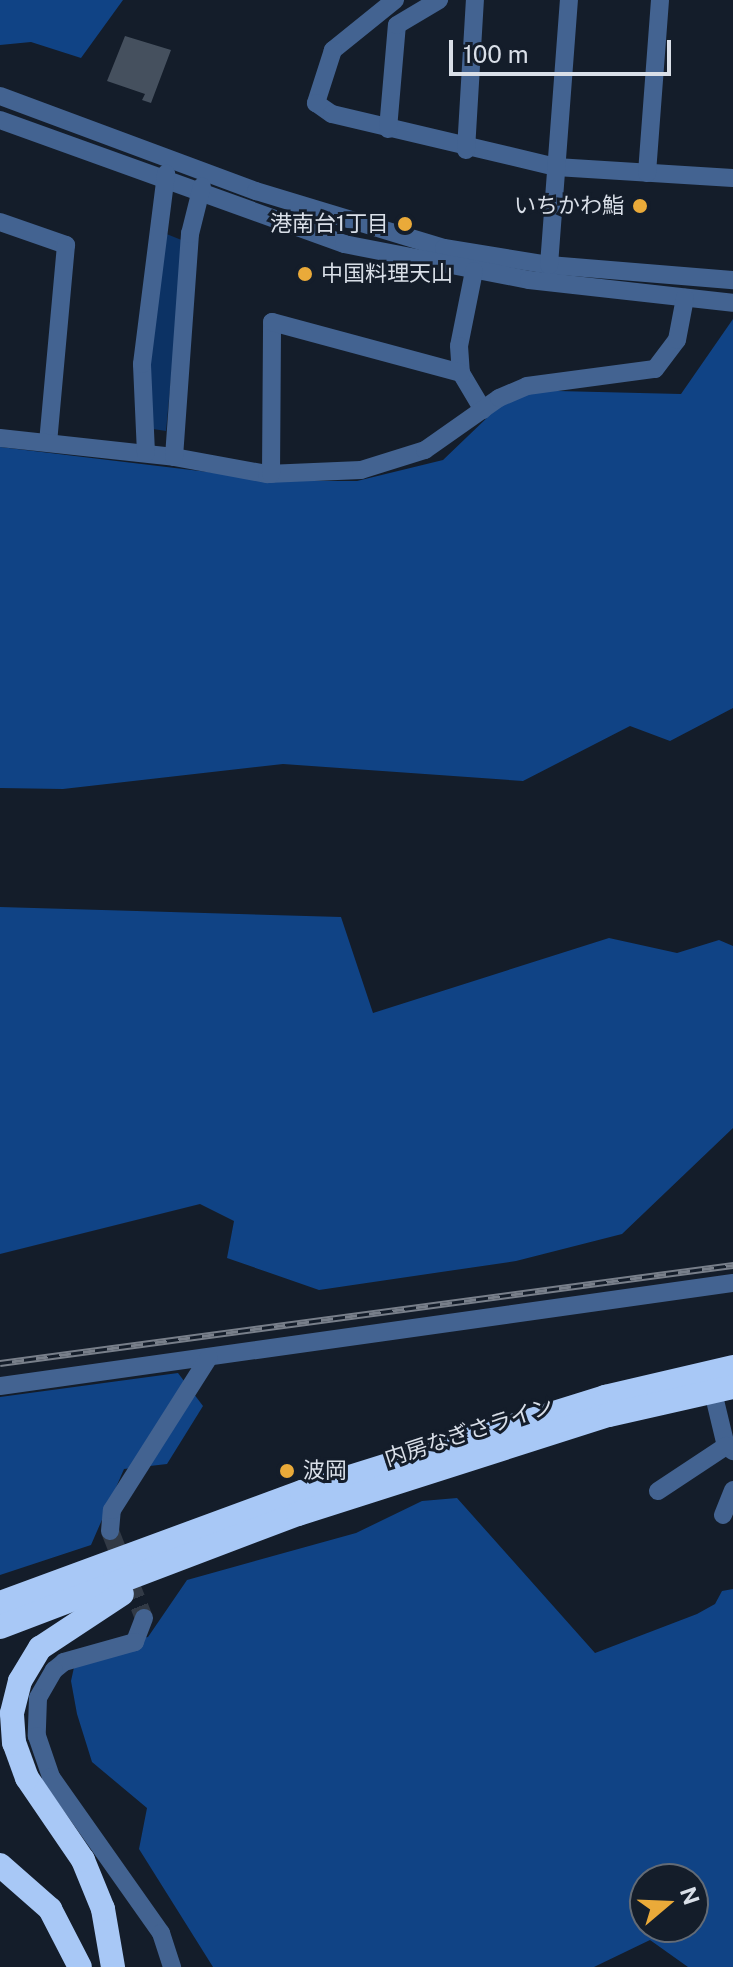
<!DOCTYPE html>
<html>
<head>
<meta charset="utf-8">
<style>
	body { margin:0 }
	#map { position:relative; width:733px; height:1967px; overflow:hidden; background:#141d2a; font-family:"Public Sans","Noto Sans JP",sans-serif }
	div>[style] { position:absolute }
	.green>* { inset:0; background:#0c3264 }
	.forest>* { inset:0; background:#104385 }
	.building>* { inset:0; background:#45505e }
	.minor-tunnel>* { height:18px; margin-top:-9px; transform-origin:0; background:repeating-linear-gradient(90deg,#323a46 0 18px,transparent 0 27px) }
	.minor>* { height:18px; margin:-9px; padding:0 9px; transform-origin:9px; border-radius:9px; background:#436391 }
	.highway>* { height:24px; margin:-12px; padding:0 12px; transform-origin:12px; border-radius:12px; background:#a8c8f6 }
	.rail>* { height:7px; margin-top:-3.5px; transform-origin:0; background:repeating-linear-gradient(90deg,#141d2a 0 12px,#787f8a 0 24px); box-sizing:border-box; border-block:2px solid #787f8a }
	.dots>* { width:22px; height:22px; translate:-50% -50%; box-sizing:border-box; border:4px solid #141d2a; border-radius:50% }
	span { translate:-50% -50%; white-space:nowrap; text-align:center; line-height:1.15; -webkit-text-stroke:6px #141d2a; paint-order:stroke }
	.poi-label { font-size:22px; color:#d9dfe8 }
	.right { translate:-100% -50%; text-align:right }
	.left { translate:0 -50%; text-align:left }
	.street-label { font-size:22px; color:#d9dfe8 }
	.north { position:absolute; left:629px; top:1863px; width:80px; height:80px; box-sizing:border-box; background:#141d2a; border:2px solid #636b76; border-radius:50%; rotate:71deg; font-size:22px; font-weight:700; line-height:32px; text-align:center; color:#d9dfe8 }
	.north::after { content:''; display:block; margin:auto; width:28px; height:36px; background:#eaaa39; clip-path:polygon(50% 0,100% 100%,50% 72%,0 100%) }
	.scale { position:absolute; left:449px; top:40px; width:222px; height:36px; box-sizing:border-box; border:4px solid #d9dfe8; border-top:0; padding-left:10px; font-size:24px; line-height:28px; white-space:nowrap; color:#d9dfe8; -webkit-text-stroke:6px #141d2a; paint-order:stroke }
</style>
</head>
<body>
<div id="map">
	<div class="green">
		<i style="clip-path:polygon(164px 233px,184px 241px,166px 431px,153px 429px,150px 360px)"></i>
	</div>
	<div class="forest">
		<i style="clip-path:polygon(0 0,123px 0,81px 58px,31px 42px,0 45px)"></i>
		<i style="clip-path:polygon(733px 319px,733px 708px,670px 741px,630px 726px,523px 781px,283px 764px,63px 789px,0 788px,0 447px,282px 481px,357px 481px,443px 460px,516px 390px,681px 394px)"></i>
		<i style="clip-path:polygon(0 907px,341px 917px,373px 1013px,609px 938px,677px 953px,719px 940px,733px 946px,733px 1128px,622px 1234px,516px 1261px,319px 1290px,227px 1258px,234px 1221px,200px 1204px,0 1254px)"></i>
		<i style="clip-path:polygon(178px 1373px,203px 1406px,167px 1464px,124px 1469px,91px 1545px,0 1575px,0 1397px)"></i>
		<i style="clip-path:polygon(evenodd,457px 1498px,595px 1653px,697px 1614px,715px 1604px,722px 1591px,733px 1589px,733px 1967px,688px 1967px,650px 1940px,594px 1967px,213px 1967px,139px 1849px,147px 1808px,92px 1762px,77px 1714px,71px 1681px,78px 1649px,148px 1637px,187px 1580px,356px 1533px,422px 1501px,457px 1498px,645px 1879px,693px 1879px,693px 1927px,645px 1927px,645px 1879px)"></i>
	</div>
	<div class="building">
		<i style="clip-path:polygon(125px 36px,171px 50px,151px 103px,142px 100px,145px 94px,107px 81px)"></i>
	</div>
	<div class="minor-tunnel">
		<i style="left:110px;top:1531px;width:93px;rotate:68.7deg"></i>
	</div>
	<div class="minor">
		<i style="left:395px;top:0;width:80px;rotate:141.1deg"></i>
		<i style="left:333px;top:50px;width:56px;rotate:107.8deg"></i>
		<i style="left:316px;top:103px;width:19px;rotate:35deg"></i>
		<i style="left:332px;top:114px;width:230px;rotate:13.3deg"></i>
		<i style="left:556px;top:167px;width:177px;rotate:3.6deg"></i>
		<i style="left:0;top:96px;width:273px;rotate:20.4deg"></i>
		<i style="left:256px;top:191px;width:196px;rotate:16.9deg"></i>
		<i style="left:444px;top:248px;width:106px;rotate:9.2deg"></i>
		<i style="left:549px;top:265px;width:185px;rotate:4.7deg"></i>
		<i style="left:0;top:120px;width:366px;rotate:19.8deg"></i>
		<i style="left:344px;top:244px;width:188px;rotate:11deg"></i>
		<i style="left:529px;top:280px;width:205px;rotate:6.4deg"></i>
		<i style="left:388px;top:129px;width:104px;rotate:-85.1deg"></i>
		<i style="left:397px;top:25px;width:49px;rotate:-30.8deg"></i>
		<i style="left:466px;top:150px;width:150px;rotate:-86.6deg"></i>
		<i style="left:647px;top:173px;width:173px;rotate:-85.7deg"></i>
		<i style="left:0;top:222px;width:70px;rotate:19.2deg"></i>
		<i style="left:66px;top:245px;width:198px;rotate:95.2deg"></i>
		<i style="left:549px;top:265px;width:266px;rotate:-85.7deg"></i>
		<i style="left:474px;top:271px;width:76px;rotate:101.3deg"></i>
		<i style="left:459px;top:346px;width:27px;rotate:86deg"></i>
		<i style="left:461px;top:373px;width:43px;rotate:59.3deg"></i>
		<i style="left:0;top:438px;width:175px;rotate:6.2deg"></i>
		<i style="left:174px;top:457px;width:95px;rotate:10.4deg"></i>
		<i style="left:267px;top:474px;width:94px;rotate:-2.4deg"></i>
		<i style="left:361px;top:470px;width:67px;rotate:-17.4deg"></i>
		<i style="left:425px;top:450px;width:90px;rotate:-35.1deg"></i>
		<i style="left:499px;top:398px;width:30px;rotate:-23deg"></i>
		<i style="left:527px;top:386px;width:129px;rotate:-7.6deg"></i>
		<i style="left:655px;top:369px;width:36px;rotate:-53deg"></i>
		<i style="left:677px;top:340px;width:43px;rotate:-79.2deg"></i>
		<i style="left:146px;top:453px;width:89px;rotate:-92.6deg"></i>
		<i style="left:142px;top:364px;width:192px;rotate:-82.8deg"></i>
		<i style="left:174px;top:457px;width:224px;rotate:-85.9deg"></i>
		<i style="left:190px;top:234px;width:49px;rotate:-76deg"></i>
		<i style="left:271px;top:474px;width:152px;rotate:-89.6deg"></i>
		<i style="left:272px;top:322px;width:196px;rotate:15.1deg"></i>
		<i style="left:0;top:1386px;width:740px;rotate:-8deg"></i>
		<i style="left:713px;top:1392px;width:56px;rotate:76.5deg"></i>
		<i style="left:726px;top:1446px;width:9px;rotate:36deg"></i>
		<i style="left:658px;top:1491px;width:82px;rotate:-33.5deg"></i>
		<i style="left:723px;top:1515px;width:27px;rotate:-68deg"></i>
		<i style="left:110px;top:1531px;width:21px;rotate:-85deg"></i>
		<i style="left:112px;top:1510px;width:181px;rotate:-57.6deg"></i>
		<i style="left:144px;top:1618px;width:26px;rotate:111deg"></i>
		<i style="left:135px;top:1642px;width:74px;rotate:164.3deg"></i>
		<i style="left:64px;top:1662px;width:13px;rotate:141deg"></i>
		<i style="left:54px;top:1670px;width:32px;rotate:120deg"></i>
		<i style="left:38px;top:1698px;width:38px;rotate:92deg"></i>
		<i style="left:37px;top:1736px;width:43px;rotate:71.1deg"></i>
		<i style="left:51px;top:1777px;width:191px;rotate:54.8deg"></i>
		<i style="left:161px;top:1933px;width:36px;rotate:72deg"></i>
	</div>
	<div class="highway">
		<i style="left:0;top:1603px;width:322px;rotate:-20.2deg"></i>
		<i style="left:302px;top:1492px;width:318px;rotate:-17.4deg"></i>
		<i style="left:605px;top:1397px;width:131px;rotate:-13.2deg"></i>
		<i style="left:0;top:1627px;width:319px;rotate:-20.8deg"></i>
		<i style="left:298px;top:1514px;width:326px;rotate:-17.7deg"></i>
		<i style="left:609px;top:1415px;width:127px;rotate:-12.7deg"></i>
		<i style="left:0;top:1865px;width:67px;rotate:41.3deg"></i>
		<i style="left:50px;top:1909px;width:65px;rotate:62.7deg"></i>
		<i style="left:113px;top:1967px;width:59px;rotate:-99.8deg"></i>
		<i style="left:103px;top:1909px;width:53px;rotate:-112.2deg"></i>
		<i style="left:83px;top:1860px;width:99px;rotate:-124.3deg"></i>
		<i style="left:27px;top:1778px;width:37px;rotate:-110deg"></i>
		<i style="left:14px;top:1743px;width:30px;rotate:-94deg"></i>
		<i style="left:12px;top:1713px;width:33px;rotate:-76deg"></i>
		<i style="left:20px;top:1681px;width:39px;rotate:-59deg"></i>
		<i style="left:40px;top:1648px;width:98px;rotate:-33.4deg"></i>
	</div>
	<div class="rail">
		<i style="left:0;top:1363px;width:740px;rotate:-7.62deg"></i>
	</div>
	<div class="dots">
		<i style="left:640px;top:206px;background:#eaaa39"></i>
		<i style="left:405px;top:224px;background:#eaaa39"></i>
		<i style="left:305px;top:274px;background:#eaaa39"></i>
		<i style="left:287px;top:1471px;background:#eaaa39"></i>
	</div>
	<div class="poi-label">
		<span class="right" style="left:624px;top:206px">いちかわ鮨</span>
		<span class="right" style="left:389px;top:224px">港南台1丁目</span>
		<span class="left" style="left:321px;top:274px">中国料理天山</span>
		<span class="left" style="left:303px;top:1471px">波岡</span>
	</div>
	<div class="street-label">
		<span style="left:469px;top:1432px;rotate:-18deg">内房なぎさライン</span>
	</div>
	<div class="north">N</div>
	<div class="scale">100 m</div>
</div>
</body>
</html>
